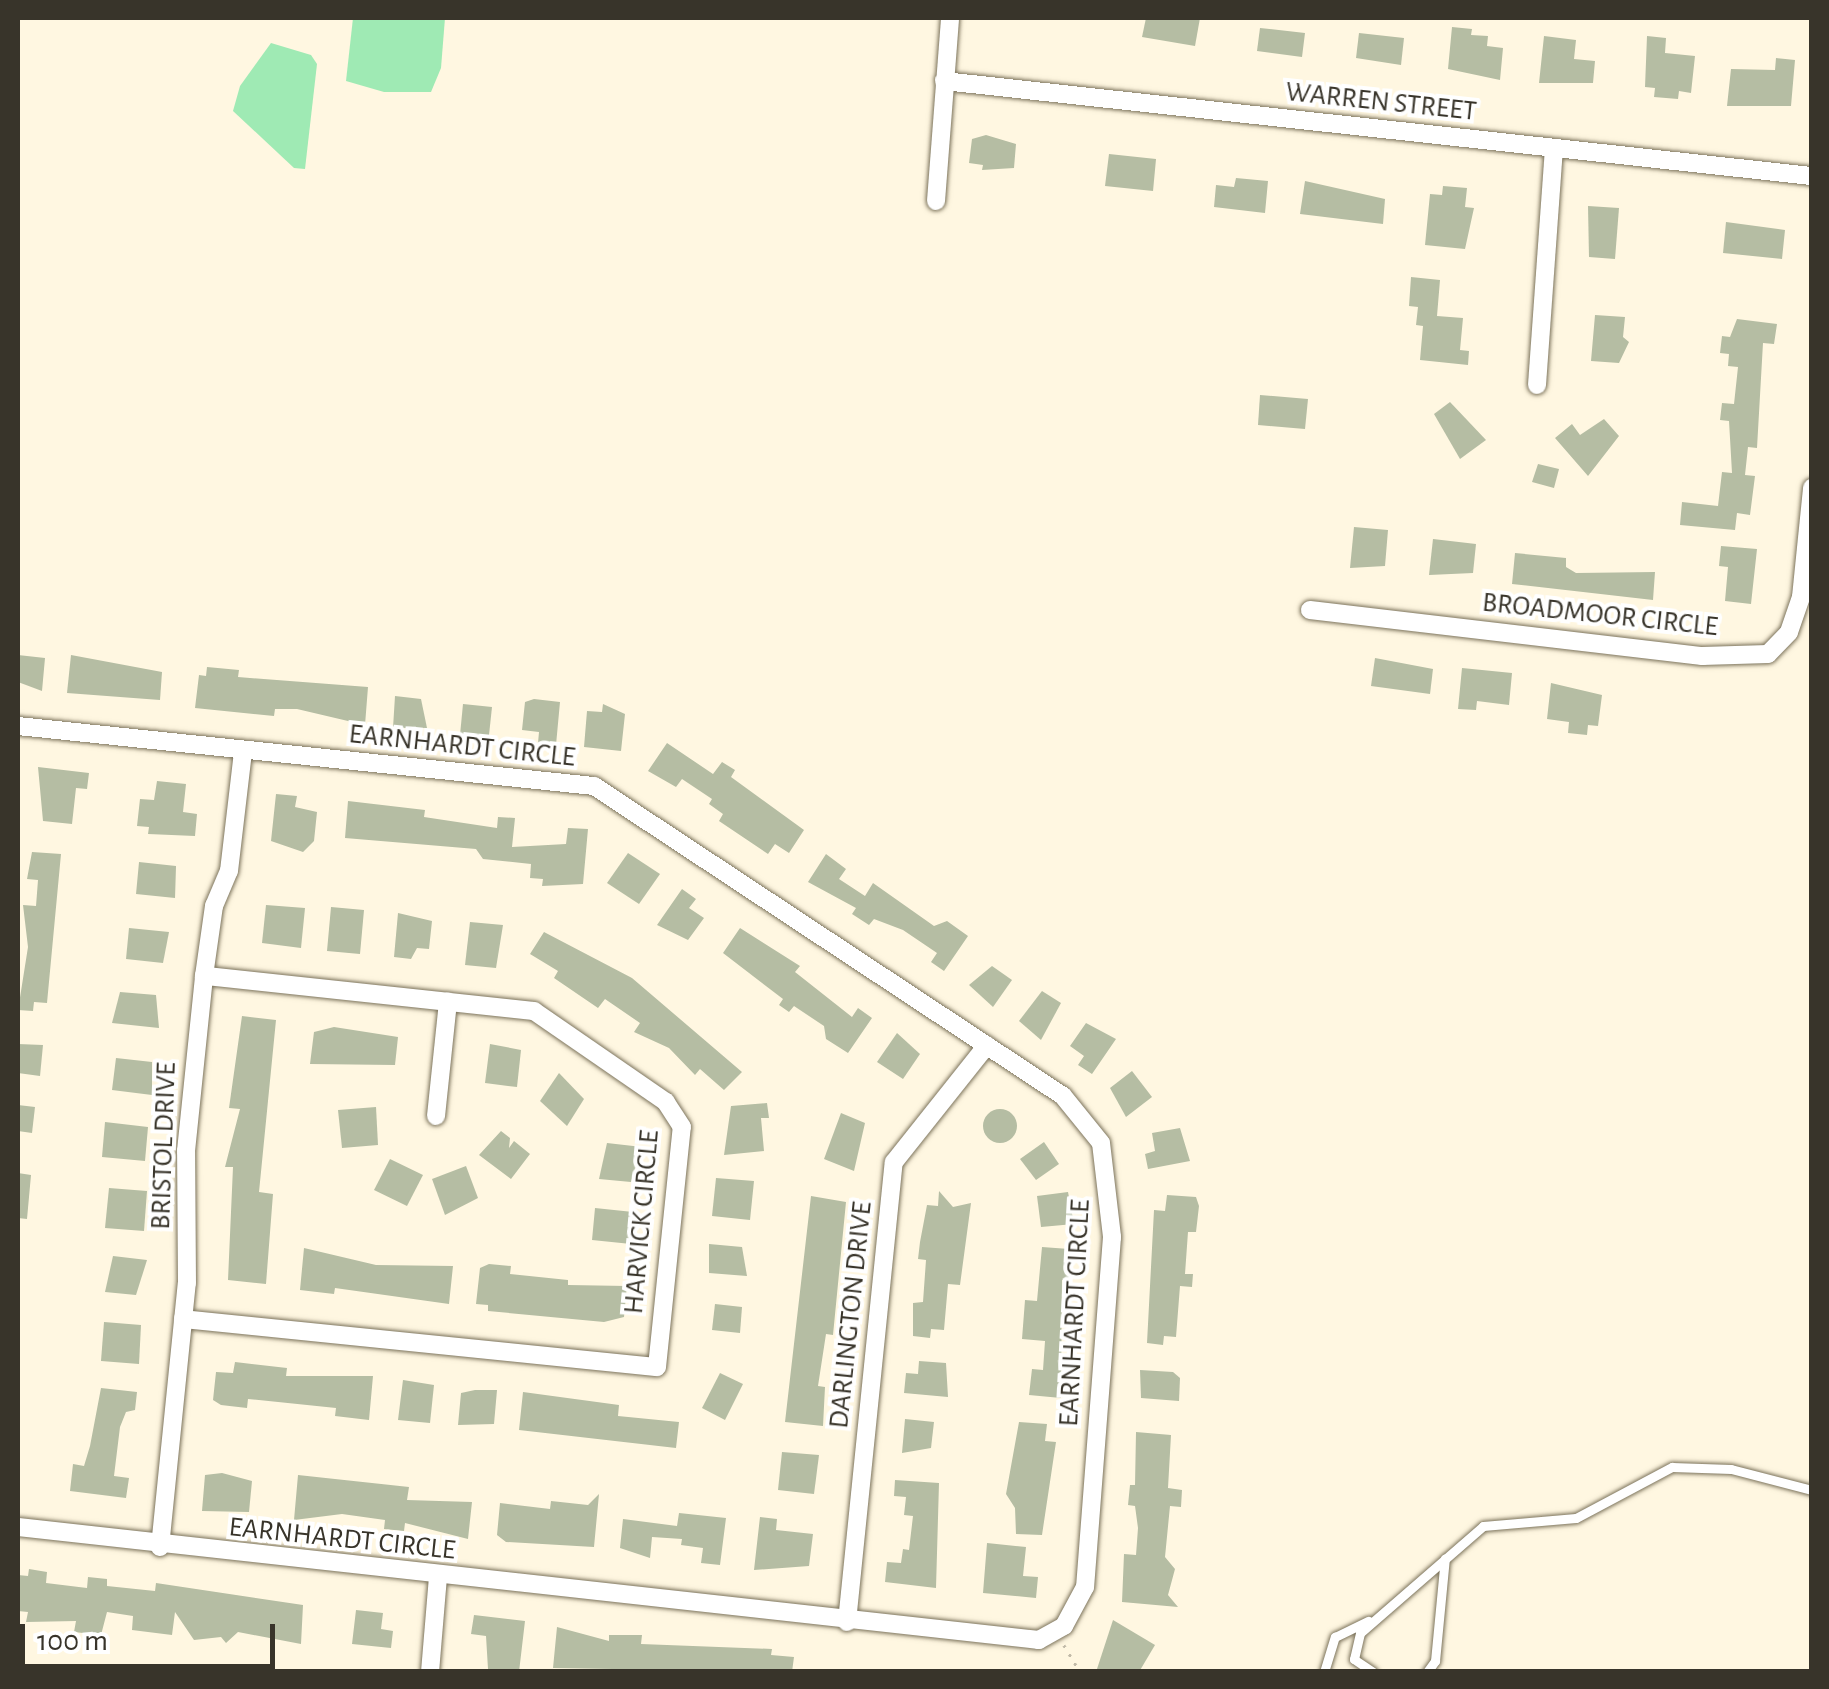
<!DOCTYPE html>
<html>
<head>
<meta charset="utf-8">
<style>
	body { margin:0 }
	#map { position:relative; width:1829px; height:1689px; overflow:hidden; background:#fff7e1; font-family:"Alegreya Sans",sans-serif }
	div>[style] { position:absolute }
	.water>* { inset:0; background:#9feab4 }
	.building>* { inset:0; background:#b5bda3 }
	.round { border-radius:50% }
	.path>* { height:2.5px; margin-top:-1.25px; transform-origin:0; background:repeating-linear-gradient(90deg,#c2bba9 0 2.5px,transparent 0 10.5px) }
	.roads { filter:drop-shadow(0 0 2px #7c735b) drop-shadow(0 0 2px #7c735b) }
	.service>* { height:9px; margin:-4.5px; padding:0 4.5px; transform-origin:4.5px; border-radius:4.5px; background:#fff }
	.minor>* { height:18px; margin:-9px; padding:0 9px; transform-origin:9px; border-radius:9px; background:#fff }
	span { translate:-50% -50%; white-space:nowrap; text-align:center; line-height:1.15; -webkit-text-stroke:8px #fff; paint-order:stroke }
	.street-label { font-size:28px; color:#38342a }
	.frame { position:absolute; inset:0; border:20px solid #38342a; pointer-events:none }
	.scale { position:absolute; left:20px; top:1624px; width:255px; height:45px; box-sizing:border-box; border:5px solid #38342a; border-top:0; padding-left:12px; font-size:30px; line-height:35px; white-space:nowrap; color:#38342a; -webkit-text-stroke:8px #fff; paint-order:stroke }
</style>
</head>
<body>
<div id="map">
	<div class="water">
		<i style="clip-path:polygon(353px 18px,445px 18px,441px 68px,431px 92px,384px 92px,346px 81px)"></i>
		<i style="clip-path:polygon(271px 43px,311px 55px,317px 64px,305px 169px,294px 168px,233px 111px,240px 86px)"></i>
	</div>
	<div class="building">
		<i style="clip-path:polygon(1146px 18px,1200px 18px,1195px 46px,1142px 37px)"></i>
		<i style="clip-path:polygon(1452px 27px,1472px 29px,1471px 35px,1488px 36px,1487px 46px,1503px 48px,1500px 80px,1448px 69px)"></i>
		<i style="clip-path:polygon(1260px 28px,1305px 33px,1302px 57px,1257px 51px)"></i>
		<i style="clip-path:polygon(1359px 33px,1404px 38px,1401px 65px,1356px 58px)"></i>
		<i style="clip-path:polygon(1544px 36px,1576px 40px,1574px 59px,1595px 61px,1593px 83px,1539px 83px)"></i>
		<i style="clip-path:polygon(1647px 36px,1666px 38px,1665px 53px,1695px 56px,1691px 93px,1679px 91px,1678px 99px,1654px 97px,1655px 88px,1645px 87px)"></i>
		<i style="clip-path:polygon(1776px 58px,1795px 60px,1791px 106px,1727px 106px,1731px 69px,1775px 70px)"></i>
		<i style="clip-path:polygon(986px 135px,1016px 144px,1014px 168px,982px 170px,983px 165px,969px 163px,972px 139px)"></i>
		<i style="clip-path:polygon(1109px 154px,1156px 159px,1153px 191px,1105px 186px)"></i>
		<i style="clip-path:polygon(1236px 178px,1268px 181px,1265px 213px,1214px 207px,1216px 185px,1234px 187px)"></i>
		<i style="clip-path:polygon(1305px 181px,1385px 199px,1383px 224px,1300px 214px)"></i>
		<i style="clip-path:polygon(1443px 186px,1467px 188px,1465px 207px,1474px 208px,1465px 249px,1425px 245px,1430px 194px,1442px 195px)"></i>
		<i style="clip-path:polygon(1588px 206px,1619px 208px,1615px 259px,1589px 257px)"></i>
		<i style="clip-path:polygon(1726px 222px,1785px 230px,1782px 259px,1723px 253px)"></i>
		<i style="clip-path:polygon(1411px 277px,1440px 280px,1437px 316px,1463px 318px,1460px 350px,1469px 351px,1468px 365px,1420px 360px,1423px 326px,1416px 325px,1418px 307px,1409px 306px)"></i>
		<i style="clip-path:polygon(1595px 315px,1625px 317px,1623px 337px,1629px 342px,1619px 363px,1591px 361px)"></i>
		<i style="clip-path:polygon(1737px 319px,1777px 324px,1774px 344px,1763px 343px,1757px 448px,1748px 447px,1745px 475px,1755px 476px,1750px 515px,1737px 513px,1735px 530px,1680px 525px,1682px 502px,1718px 506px,1722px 472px,1732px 473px,1729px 421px,1720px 420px,1722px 403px,1734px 404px,1738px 367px,1728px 366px,1729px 354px,1720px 353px,1722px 336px,1730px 337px)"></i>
		<i style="clip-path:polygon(1260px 395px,1308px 399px,1305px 429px,1258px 425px)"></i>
		<i style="clip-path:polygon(1450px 402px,1486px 440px,1460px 459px,1434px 414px)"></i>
		<i style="clip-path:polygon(1604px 419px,1619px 436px,1588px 476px,1555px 438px,1572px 424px,1580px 435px)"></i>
		<i style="clip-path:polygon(1538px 464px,1559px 469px,1554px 488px,1532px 482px)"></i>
		<i style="clip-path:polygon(1354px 527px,1388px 530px,1385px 566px,1350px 568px)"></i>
		<i style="clip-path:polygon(1433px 539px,1476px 544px,1473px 573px,1429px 575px)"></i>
		<i style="clip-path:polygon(1721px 546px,1757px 549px,1751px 604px,1725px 601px,1728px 567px,1719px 566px)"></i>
		<i style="clip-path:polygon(1515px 553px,1566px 558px,1566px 567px,1576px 573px,1655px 572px,1653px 600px,1512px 584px)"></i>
		<i style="clip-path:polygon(18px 655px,45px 658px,42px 691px,18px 682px)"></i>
		<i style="clip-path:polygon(71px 655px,162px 672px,160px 700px,67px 693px)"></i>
		<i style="clip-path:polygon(1375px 658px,1433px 669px,1430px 694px,1371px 686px)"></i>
		<i style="clip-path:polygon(207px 667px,239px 670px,238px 677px,368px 687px,365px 725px,297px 709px,275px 709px,274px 716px,195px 708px,199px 675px,206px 676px)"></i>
		<i style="clip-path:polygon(1462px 668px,1512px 673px,1509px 705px,1477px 701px,1476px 710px,1458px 709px)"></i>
		<i style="clip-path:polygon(1551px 683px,1602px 695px,1598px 726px,1588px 725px,1587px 735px,1568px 733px,1569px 722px,1547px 719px)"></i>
		<i style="clip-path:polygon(395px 696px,421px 699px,427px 728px,393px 728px)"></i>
		<i style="clip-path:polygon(534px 699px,560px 702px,556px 745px,538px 743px,539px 732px,522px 730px,525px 702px)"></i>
		<i style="clip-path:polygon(463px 704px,492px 707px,489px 735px,460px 735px)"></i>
		<i style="clip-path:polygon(603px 704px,625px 714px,621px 751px,584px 747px,587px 711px,602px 712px)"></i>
		<i style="clip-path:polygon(667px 743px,713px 774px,722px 762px,735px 770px,731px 777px,804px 830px,789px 853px,775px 844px,768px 854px,719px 821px,723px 814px,709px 804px,712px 799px,682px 779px,676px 787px,648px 771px)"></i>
		<i style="clip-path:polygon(38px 767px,89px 773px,87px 789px,76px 788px,72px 824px,43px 821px)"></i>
		<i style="clip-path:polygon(157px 781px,186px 784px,183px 812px,197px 814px,195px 836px,148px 834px,149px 827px,137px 826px,140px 799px,154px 800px)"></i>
		<i style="clip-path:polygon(276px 794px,297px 796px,295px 807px,317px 812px,314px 841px,303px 852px,271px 841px)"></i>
		<i style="clip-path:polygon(348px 801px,425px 810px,424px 817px,497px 828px,498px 817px,515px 818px,512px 847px,566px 844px,568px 828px,588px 829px,583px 884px,542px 886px,543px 879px,530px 878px,531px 864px,483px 859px,476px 849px,345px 838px)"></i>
		<i style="clip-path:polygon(32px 852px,61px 854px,47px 1003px,34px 1002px,33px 1011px,18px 1010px,28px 947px,23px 905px,36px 906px,38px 880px,27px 879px)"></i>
		<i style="clip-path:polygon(628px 853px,660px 874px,639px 904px,607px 883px)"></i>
		<i style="clip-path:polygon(826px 854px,846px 869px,839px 879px,865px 896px,873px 883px,934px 926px,947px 921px,968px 936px,944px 971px,931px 962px,937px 953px,903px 930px,874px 919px,869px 925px,852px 914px,856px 908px,808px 882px)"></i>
		<i style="clip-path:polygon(139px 862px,176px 866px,175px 898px,136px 894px)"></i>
		<i style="clip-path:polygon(682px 889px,696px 899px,689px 908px,704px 918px,688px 940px,657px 925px)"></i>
		<i style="clip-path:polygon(266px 905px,305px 908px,301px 948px,262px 943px)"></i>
		<i style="clip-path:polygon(331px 907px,364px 910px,360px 954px,327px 951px)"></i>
		<i style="clip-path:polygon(398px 913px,432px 921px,429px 949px,417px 948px,411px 959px,394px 957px)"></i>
		<i style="clip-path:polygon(470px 922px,503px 925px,496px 968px,465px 965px)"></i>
		<i style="clip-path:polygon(129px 928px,169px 932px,163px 963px,126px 959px)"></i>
		<i style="clip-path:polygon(740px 928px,800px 966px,795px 972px,852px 1017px,858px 1008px,872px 1018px,848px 1053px,826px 1039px,824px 1026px,794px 1006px,789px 1012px,779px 1005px,783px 999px,723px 953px)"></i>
		<i style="clip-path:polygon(544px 932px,632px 978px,742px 1072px,724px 1090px,700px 1069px,695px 1075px,669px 1048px,634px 1032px,640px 1023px,605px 999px,598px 1008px,554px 978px,558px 971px,530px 954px)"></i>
		<i style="clip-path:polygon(992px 966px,1012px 980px,993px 1007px,969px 985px)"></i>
		<i style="clip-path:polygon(1042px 991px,1061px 1003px,1041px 1040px,1019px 1021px)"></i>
		<i style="clip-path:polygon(120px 992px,156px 995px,159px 1028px,112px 1023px)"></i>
		<i style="clip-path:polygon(242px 1016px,276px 1020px,259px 1192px,273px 1194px,266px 1284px,228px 1280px,233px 1167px,225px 1167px,240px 1109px,229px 1108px)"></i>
		<i style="clip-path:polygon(1086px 1023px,1116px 1039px,1092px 1074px,1078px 1065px,1084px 1056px,1070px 1046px)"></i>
		<i style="clip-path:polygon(334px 1027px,398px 1037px,395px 1065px,310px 1064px,314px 1032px)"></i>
		<i style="clip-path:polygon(897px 1033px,920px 1054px,903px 1079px,877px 1062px)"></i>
		<i style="clip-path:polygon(18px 1044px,43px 1045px,40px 1076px,18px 1073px)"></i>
		<i style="clip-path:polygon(490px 1044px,521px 1050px,517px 1087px,485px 1083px)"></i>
		<i style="clip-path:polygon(116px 1058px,152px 1062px,152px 1095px,112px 1090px)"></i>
		<i style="clip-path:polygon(1132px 1071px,1152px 1097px,1126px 1117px,1110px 1088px)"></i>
		<i style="clip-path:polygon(559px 1073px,584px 1099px,567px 1126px,540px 1101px)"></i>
		<i style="clip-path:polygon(767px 1103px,769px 1118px,761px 1118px,764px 1151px,724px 1155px,731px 1106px)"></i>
		<i style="clip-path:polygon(18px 1105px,35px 1107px,32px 1133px,18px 1131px)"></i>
		<i style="clip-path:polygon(376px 1107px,378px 1145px,342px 1148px,338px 1110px)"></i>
		<i class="round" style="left:983px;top:1109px;width:34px;height:34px"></i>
		<i style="clip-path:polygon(841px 1113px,865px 1123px,854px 1171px,824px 1159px)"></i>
		<i style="clip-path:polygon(105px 1122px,148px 1127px,145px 1161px,102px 1157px)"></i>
		<i style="clip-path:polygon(1180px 1128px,1190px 1161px,1148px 1169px,1145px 1154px,1155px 1151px,1152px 1133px)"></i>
		<i style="clip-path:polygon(501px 1131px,510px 1138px,509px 1148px,514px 1141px,530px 1154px,511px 1179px,479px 1155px)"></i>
		<i style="clip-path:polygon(1044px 1142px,1059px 1164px,1036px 1180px,1020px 1159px)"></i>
		<i style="clip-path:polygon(607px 1143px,642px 1147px,631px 1182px,599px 1179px)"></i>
		<i style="clip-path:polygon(390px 1159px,423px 1175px,407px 1206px,374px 1190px)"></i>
		<i style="clip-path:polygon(466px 1166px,478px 1198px,445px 1215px,432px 1179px)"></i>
		<i style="clip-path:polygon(18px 1173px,31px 1175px,27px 1219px,18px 1218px)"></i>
		<i style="clip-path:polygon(716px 1178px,754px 1181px,750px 1220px,712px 1216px)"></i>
		<i style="clip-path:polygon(109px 1188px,147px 1191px,144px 1231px,105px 1228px)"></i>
		<i style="clip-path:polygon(939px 1191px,953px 1207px,971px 1203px,960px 1285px,948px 1284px,944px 1330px,931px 1329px,930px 1338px,913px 1336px,913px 1303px,923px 1302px,926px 1260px,918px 1259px,920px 1242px,927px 1205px,938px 1206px)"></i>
		<i style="clip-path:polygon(1068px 1192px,1074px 1224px,1041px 1227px,1037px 1196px)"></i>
		<i style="clip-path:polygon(1167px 1195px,1196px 1197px,1199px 1206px,1196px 1232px,1188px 1232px,1185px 1274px,1193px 1274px,1192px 1287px,1180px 1286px,1176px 1337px,1164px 1336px,1163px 1345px,1147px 1343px,1154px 1210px,1165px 1211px)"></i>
		<i style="clip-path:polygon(811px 1196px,846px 1202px,833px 1335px,826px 1334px,818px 1386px,825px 1387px,823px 1426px,785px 1422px)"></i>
		<i style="clip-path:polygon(595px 1208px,633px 1212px,631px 1244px,592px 1240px)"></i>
		<i style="clip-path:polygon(709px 1244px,742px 1247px,747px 1276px,709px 1273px)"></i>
		<i style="clip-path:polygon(1042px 1247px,1069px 1249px,1072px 1258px,1070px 1281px,1062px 1280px,1061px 1398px,1029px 1395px,1032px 1369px,1043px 1370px,1045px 1341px,1022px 1339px,1025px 1300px,1037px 1301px)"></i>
		<i style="clip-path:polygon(304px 1248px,376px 1265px,453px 1266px,449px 1304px,335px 1288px,334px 1294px,300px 1290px)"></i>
		<i style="clip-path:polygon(113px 1256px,147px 1260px,136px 1295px,105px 1292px)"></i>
		<i style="clip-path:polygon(489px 1264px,511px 1266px,510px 1274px,568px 1280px,568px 1285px,627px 1286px,624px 1317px,604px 1322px,488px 1311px,488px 1305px,476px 1304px,480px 1268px)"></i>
		<i style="clip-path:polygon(715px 1304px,742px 1307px,740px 1333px,712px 1330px)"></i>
		<i style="clip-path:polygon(104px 1322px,141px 1325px,139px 1364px,101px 1361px)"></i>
		<i style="clip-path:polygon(919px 1361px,946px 1363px,948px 1397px,904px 1393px,906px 1373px,918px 1374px)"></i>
		<i style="clip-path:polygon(235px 1362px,287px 1368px,286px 1376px,373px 1376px,369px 1420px,335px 1416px,336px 1408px,248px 1399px,247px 1408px,221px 1405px,213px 1400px,216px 1372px,233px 1373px)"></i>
		<i style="clip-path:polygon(1140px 1370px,1173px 1372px,1180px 1378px,1179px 1401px,1141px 1398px)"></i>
		<i style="clip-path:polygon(720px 1373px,743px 1384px,725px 1420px,702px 1408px)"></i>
		<i style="clip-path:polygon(403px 1380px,434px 1385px,430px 1423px,398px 1420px)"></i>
		<i style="clip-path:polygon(101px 1388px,137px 1392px,135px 1410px,126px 1412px,120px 1427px,114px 1476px,129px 1478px,126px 1498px,70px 1491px,73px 1464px,84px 1466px,90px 1446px)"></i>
		<i style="clip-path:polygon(475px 1390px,497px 1390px,494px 1424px,458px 1425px,461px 1393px)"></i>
		<i style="clip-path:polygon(523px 1392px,619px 1405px,618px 1416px,679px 1422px,676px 1448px,519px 1430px)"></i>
		<i style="clip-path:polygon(905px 1419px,934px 1422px,931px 1448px,902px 1453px)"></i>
		<i style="clip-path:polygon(1019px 1422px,1047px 1424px,1045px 1441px,1056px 1442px,1042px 1535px,1016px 1534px,1015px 1508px,1006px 1494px)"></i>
		<i style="clip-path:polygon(1136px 1432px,1171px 1435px,1168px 1488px,1182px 1490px,1181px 1507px,1170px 1506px,1165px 1557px,1175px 1569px,1168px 1595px,1178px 1607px,1122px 1602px,1124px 1554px,1136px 1555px,1138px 1528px,1135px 1506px,1128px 1505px,1130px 1485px,1135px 1485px)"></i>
		<i style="clip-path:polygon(782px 1452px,819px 1455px,814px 1494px,778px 1490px)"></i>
		<i style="clip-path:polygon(222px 1473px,252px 1481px,249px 1512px,202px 1511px,205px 1475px)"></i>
		<i style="clip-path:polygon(298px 1475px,409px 1487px,407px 1500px,472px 1502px,468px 1539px,405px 1523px,404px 1531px,384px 1529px,385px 1520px,342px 1514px,294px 1520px)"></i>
		<i style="clip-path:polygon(895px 1480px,939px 1483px,936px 1588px,885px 1582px,887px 1562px,901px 1563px,903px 1549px,909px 1550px,913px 1516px,904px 1515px,906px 1497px,894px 1496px)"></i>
		<i style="clip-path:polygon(599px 1494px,594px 1547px,506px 1542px,497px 1535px,500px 1503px,550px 1509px,551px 1501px,588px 1505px)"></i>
		<i style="clip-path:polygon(679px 1513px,726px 1518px,720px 1565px,701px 1563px,703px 1548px,681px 1545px,682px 1539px,652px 1537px,650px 1558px,620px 1548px,623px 1519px,677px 1526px)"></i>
		<i style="clip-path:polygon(760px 1517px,777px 1519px,776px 1530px,813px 1534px,809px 1566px,754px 1570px)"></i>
		<i style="clip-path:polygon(987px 1543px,1026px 1547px,1023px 1576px,1038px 1577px,1036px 1598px,983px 1593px)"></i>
		<i style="clip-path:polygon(29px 1569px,47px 1572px,46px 1583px,87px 1588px,88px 1577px,107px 1579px,107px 1586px,155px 1591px,156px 1583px,303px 1605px,301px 1644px,238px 1632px,226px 1643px,221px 1637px,194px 1640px,175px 1612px,172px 1635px,132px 1630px,133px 1616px,107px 1612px,101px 1635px,74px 1632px,76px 1621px,26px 1622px,28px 1612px,18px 1611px,18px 1575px,28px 1576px)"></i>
		<i style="clip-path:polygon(356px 1610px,383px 1613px,381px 1629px,393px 1631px,391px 1648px,352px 1644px)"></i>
		<i style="clip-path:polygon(474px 1615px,525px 1621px,519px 1672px,488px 1669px,486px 1636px,471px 1634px)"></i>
		<i style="clip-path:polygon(1113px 1620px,1155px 1645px,1139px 1672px,1096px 1672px)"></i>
		<i style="clip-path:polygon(557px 1627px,609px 1641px,609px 1635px,642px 1635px,641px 1644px,772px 1649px,771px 1655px,794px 1657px,792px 1672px,553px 1668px)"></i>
	</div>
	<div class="path">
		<i style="left:1064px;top:1645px;width:31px;rotate:59deg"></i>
	</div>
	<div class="roads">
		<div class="service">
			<i style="left:1324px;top:1672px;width:37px;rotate:-73deg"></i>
			<i style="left:1335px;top:1637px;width:37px;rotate:-26deg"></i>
			<i style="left:1373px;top:1672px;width:23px;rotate:-146deg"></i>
			<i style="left:1354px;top:1659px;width:27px;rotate:-77deg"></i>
			<i style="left:1360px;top:1633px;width:163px;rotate:-41deg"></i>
			<i style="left:1483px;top:1526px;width:93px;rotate:-4.9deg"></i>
			<i style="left:1576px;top:1518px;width:109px;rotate:-28deg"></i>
			<i style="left:1672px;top:1467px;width:59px;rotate:1.9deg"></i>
			<i style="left:1731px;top:1469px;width:84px;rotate:14.5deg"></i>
			<i style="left:1427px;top:1672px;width:14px;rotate:-54deg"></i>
			<i style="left:1435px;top:1661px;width:103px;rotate:-84.5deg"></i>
		</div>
		<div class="minor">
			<i style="left:944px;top:81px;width:873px;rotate:6.25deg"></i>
			<i style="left:936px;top:201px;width:184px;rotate:-85.6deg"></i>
			<i style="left:1537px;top:385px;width:237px;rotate:-85.9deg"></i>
			<i style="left:1310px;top:610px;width:395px;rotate:6.7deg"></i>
			<i style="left:1702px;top:656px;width:66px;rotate:-1.7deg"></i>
			<i style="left:1768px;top:654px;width:30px;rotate:-46deg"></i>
			<i style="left:1789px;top:632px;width:37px;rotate:-71deg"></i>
			<i style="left:1801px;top:597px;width:110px;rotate:-84.2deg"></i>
			<i style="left:18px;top:726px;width:579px;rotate:5.95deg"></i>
			<i style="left:594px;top:786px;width:562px;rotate:33.46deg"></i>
			<i style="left:1063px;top:1096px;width:60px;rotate:51deg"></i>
			<i style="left:1101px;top:1143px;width:95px;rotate:83.3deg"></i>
			<i style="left:1112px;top:1237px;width:351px;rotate:94.4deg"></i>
			<i style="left:1085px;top:1587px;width:44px;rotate:118.3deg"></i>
			<i style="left:1064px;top:1626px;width:29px;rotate:151deg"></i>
			<i style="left:1039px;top:1640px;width:1027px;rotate:-173.68deg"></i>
			<i style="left:436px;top:1116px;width:115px;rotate:-84deg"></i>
			<i style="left:183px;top:1319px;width:476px;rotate:5.8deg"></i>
			<i style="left:657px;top:1367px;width:241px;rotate:-84.1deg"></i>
			<i style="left:682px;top:1127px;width:30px;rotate:-123deg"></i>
			<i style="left:666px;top:1102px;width:160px;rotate:-145.4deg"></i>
			<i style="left:534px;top:1011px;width:332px;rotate:-173.9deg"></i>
			<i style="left:160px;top:1547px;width:265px;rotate:-84.2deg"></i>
			<i style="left:187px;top:1283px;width:132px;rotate:-90.4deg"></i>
			<i style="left:186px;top:1151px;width:176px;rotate:-84.1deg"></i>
			<i style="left:204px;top:976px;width:71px;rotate:-81.9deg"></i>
			<i style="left:214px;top:906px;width:38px;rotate:-67deg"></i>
			<i style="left:229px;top:871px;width:120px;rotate:-83.3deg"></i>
			<i style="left:847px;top:1622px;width:462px;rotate:-84.2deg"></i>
			<i style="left:894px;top:1162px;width:149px;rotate:-51.5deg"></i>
			<i style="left:430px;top:1672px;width:95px;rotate:-85.2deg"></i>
		</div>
	</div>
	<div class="street-label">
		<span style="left:1381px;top:102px;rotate:6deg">WARREN STREET</span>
		<span style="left:1600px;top:615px;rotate:6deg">BROADMOOR CIRCLE</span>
		<span style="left:462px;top:746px;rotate:6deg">EARNHARDT CIRCLE</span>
		<span style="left:164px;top:1146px;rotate:-88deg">BRISTOL DRIVE</span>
		<span style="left:642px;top:1222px;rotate:-85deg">HARVICK CIRCLE</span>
		<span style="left:1075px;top:1313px;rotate:-87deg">EARNHARDT CIRCLE</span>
		<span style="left:851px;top:1315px;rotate:-84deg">DARLINGTON DRIVE</span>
		<span style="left:342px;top:1539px;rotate:6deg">EARNHARDT CIRCLE</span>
	</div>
	<div class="frame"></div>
	<div class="scale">100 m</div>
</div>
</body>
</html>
